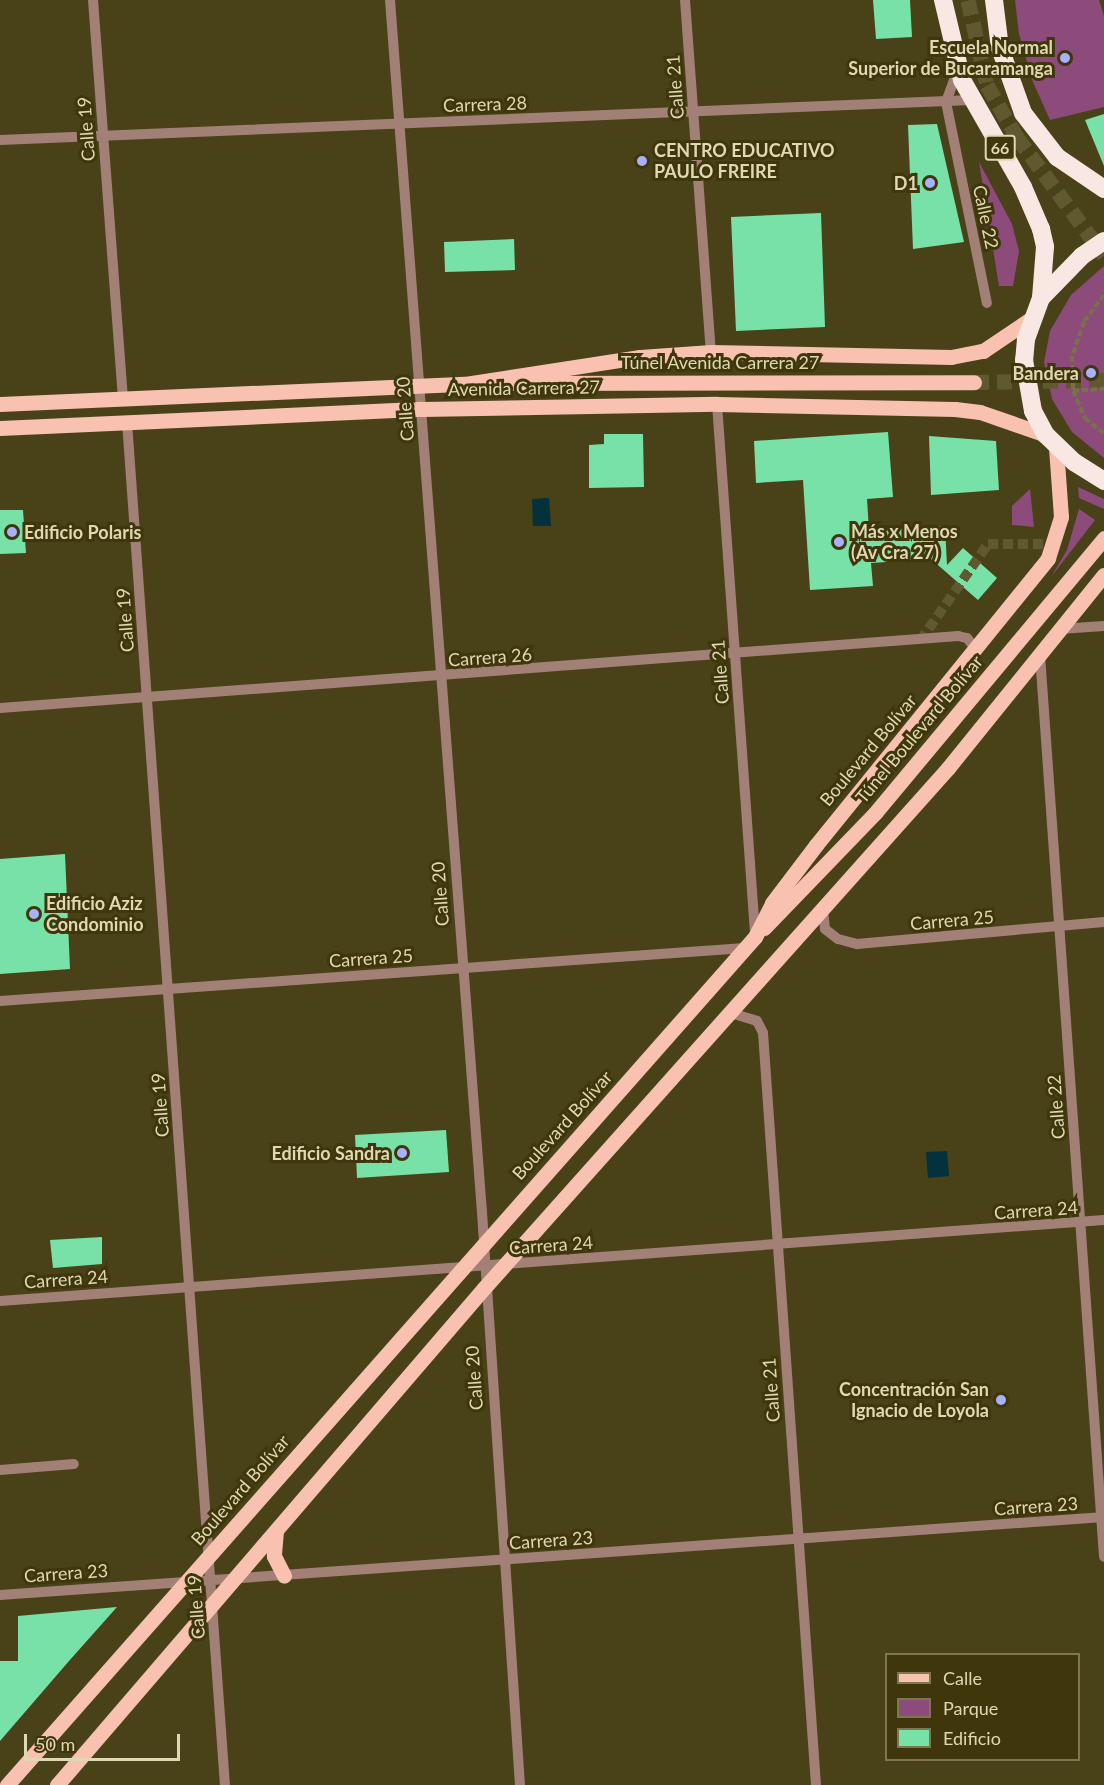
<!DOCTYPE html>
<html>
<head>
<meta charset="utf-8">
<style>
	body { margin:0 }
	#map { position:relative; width:1104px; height:1785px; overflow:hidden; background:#494118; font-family:Lato,sans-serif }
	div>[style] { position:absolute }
	.green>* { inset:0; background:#8d4b7b }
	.water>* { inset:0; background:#03323d }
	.building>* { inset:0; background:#78e1a8 }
	.minor-tunnel>* { height:10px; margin-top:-5px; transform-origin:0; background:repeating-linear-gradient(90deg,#60582f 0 10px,transparent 0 15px) }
	.major-tunnel>* { height:15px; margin-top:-7.5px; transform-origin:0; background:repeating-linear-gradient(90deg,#60582f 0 15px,transparent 0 23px) }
	.path>* { height:4px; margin-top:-2px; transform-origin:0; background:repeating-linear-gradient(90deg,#797149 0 6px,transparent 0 9px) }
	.minor>* { height:10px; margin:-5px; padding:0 5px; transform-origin:5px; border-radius:5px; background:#a28076 }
	.major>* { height:15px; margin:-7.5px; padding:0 7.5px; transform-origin:7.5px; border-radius:7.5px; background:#f8c1b0 }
	.highway>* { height:18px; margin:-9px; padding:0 9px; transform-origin:9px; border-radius:9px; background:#f8e7e2 }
	.dots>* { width:16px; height:16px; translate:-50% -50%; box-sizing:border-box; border:3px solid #3f360c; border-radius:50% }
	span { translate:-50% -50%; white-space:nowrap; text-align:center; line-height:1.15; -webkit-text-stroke:6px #3f360c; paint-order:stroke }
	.shield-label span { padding:2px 4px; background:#3f360c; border:2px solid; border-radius:4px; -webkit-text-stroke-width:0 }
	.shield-label { font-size:16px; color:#dfd8b3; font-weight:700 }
	.poi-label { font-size:18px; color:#dfd8b3; font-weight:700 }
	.right { translate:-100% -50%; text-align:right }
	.left { translate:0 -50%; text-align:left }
	.street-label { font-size:18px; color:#dfd8b3 }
	.legend { position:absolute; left:885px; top:1653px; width:195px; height:108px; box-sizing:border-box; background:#3f360c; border:2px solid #7f774f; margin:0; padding:8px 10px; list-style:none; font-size:18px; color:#dfd8b3 }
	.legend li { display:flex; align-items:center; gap:12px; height:30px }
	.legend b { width:30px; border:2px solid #7f774f }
	.scale { position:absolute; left:24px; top:1734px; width:156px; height:27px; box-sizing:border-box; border:3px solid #dfd8b3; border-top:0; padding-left:8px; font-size:18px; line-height:21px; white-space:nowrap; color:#dfd8b3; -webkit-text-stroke:4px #3f360c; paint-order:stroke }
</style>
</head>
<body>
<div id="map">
	<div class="green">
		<i style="clip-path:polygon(1015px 0,1099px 0,1104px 16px,1104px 107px,1050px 120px,1033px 82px,1019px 34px)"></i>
		<i style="clip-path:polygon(979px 162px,1012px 224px,1019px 251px,1013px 286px,999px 286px)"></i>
		<i style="clip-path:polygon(1104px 266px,1104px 458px,1072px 432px,1052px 399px,1044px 362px,1050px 331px,1071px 295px)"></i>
		<i style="clip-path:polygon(1078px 487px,1104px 499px,1104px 509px,1079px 498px)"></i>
		<i style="clip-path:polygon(1030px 489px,1034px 527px,1012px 525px,1012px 506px)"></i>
		<i style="clip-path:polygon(1079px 509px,1095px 520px,1051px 577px,1067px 550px)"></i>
	</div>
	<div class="water">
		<i style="clip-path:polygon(549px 498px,551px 526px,533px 526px,532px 499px)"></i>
		<i style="clip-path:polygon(947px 1151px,949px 1176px,928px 1178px,926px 1152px)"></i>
	</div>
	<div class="building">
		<i style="clip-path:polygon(873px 0,910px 0,912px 37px,876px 39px)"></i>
		<i style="clip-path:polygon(1104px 114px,1104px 166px,1085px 120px)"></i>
		<i style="clip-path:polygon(937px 124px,964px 242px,913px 249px,908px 125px)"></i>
		<i style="clip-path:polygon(821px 213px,825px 327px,736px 331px,731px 217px)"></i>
		<i style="clip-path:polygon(514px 239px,515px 270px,445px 272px,444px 242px)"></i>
		<i style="clip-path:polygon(888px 432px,893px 497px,867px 499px,869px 530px,945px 526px,947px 565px,963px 548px,997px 578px,978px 600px,931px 559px,871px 563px,873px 586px,810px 590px,803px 480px,756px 483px,754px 441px)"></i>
		<i style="clip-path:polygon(604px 434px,643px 434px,644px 487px,589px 488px,589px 445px,604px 444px)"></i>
		<i style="clip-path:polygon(929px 436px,996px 441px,999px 490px,931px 495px)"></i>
		<i style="clip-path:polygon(0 510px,23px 510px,26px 553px,0 554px)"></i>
		<i style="clip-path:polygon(65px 854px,70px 969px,0 974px,0 859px)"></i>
		<i style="clip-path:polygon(446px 1130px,449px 1172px,357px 1178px,355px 1135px)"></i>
		<i style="clip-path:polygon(102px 1237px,102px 1264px,53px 1268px,50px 1240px)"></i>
		<i style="clip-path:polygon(117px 1607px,69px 1661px,0 1741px,0 1661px,18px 1661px,18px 1616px)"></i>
	</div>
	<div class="minor-tunnel">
		<i style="left:920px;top:641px;width:118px;rotate:-55deg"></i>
		<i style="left:988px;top:544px;width:66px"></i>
	</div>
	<div class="major-tunnel">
		<i style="left:968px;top:0;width:87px;rotate:77.4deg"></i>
		<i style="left:987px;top:85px;width:60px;rotate:60deg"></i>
		<i style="left:1017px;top:137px;width:147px;rotate:53.6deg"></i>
		<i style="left:974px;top:382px;width:130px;rotate:-0.9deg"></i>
	</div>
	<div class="path">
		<i style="left:1104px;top:295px;width:34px;rotate:127deg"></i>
		<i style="left:1084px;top:322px;width:36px;rotate:109deg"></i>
		<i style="left:1072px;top:356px;width:35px;rotate:88deg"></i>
		<i style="left:1073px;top:391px;width:30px;rotate:66deg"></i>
		<i style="left:1085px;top:418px;width:25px;rotate:40deg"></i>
		<i style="left:1073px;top:391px;width:31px;rotate:-4deg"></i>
	</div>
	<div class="minor">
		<i style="left:93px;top:0;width:400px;rotate:85.7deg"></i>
		<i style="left:390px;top:0;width:1215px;rotate:85.66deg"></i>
		<i style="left:482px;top:1212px;width:574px;rotate:86.21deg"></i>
		<i style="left:685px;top:0;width:353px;rotate:85.8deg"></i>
		<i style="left:958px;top:69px;width:35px;rotate:110deg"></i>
		<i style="left:946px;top:102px;width:205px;rotate:78.5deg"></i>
		<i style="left:0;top:140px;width:973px;rotate:-2.36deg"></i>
		<i style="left:717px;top:404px;width:530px;rotate:85.89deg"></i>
		<i style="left:127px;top:422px;width:1367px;rotate:85.89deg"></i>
		<i style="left:1060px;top:629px;width:44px;rotate:-3.9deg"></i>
		<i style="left:1040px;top:655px;width:904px;rotate:85.94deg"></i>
		<i style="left:0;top:708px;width:961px;rotate:-4.3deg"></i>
		<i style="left:958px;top:636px;width:9px;rotate:13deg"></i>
		<i style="left:967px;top:638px;width:14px;rotate:51deg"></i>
		<i style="left:823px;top:910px;width:19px;rotate:84deg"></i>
		<i style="left:825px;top:929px;width:16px;rotate:38deg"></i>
		<i style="left:838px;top:939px;width:20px;rotate:15deg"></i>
		<i style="left:857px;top:944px;width:248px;rotate:-5.1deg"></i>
		<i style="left:0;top:1001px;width:747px;rotate:-4.07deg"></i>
		<i style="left:731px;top:1013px;width:27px;rotate:17deg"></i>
		<i style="left:757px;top:1021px;width:13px;rotate:63deg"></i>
		<i style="left:763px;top:1033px;width:754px;rotate:85.97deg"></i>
		<i style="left:0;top:1301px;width:1107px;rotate:-4.2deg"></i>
		<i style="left:0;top:1470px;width:74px;rotate:-4.6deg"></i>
		<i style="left:0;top:1595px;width:1107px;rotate:-4.04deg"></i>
	</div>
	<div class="major">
		<i style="left:513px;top:383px;width:461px;rotate:-0.1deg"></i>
		<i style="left:0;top:404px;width:465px;rotate:-2.5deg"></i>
		<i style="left:465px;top:384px;width:177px;rotate:-8.8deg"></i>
		<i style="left:640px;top:357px;width:71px;rotate:-4deg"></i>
		<i style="left:711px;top:352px;width:240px;rotate:1.2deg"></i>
		<i style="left:951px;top:357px;width:33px;rotate:-11deg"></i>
		<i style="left:983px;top:351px;width:59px;rotate:-34deg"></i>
		<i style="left:0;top:428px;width:422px;rotate:-2.6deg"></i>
		<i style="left:422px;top:409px;width:295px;rotate:-1deg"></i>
		<i style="left:717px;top:404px;width:238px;rotate:1.2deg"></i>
		<i style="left:955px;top:409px;width:25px;rotate:7deg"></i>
		<i style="left:980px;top:412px;width:70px;rotate:19.2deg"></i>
		<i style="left:764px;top:928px;width:160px;rotate:-46deg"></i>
		<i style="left:875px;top:813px;width:358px;rotate:-50.2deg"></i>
		<i style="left:276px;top:1531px;width:25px;rotate:95deg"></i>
		<i style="left:274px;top:1556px;width:22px;rotate:63deg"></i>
		<i style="left:7px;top:1785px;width:1131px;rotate:-48.59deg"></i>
		<i style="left:755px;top:937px;width:38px;rotate:-63deg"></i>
		<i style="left:772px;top:903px;width:73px;rotate:-52.8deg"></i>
		<i style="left:816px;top:845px;width:369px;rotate:-51deg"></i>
		<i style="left:1048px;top:558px;width:43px;rotate:-72.4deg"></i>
		<i style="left:1061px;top:517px;width:69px;rotate:-94.1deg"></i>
		<i style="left:57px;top:1785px;width:655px;rotate:-49.33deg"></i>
		<i style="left:484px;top:1288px;width:697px;rotate:-48.26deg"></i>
		<i style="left:948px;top:768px;width:248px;rotate:-51.1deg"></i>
	</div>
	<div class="highway">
		<i style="left:943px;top:0;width:82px;rotate:76.6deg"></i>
		<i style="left:962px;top:80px;width:123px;rotate:60.3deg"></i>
		<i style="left:1023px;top:187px;width:46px;rotate:66.8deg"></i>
		<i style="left:1041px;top:229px;width:18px;rotate:77deg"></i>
		<i style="left:1045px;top:247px;width:51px;rotate:94.5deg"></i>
		<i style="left:994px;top:0;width:48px;rotate:82.9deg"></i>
		<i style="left:1000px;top:48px;width:69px;rotate:70.5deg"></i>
		<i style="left:1023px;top:113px;width:56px;rotate:52.3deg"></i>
		<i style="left:1057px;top:157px;width:57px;rotate:34.2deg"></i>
		<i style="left:1104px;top:241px;width:27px;rotate:146deg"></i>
		<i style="left:1082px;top:256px;width:59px;rotate:134.3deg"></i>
		<i style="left:1041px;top:298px;width:44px;rotate:110.1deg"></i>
		<i style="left:1026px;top:339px;width:21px;rotate:95deg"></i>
		<i style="left:1024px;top:360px;width:52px;rotate:80deg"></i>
		<i style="left:1033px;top:411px;width:27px;rotate:62deg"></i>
		<i style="left:1046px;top:435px;width:39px;rotate:44deg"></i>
		<i style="left:1074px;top:462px;width:36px;rotate:32deg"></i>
	</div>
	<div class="dots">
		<i style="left:1065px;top:58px;background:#a7b1fc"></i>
		<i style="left:642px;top:161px;background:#a7b1fc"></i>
		<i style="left:930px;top:183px;background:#a7b1fc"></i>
		<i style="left:1091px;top:373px;background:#a7b1fc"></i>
		<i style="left:12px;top:532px;background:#a7b1fc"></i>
		<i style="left:839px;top:542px;background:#a7b1fc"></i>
		<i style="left:34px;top:914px;background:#a7b1fc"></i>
		<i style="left:402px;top:1153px;background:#a7b1fc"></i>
		<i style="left:1001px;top:1400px;background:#a7b1fc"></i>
	</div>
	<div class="shield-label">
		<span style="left:1000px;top:148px">66</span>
	</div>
	<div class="poi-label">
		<span class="right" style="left:1053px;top:58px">Escuela Normal<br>Superior de Bucaramanga</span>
		<span class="left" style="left:654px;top:161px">CENTRO EDUCATIVO<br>PAULO FREIRE</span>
		<span class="right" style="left:918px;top:183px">D1</span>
		<span class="right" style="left:1079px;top:373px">Bandera</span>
		<span class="left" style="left:24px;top:532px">Edificio Polaris</span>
		<span class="left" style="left:851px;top:542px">Más x Menos<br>(Av Cra 27)</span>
		<span class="left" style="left:46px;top:914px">Edificio Aziz<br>Condominio</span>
		<span class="right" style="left:390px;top:1153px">Edificio Sandra</span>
		<span class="right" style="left:989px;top:1400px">Concentración San<br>Ignacio de Loyola</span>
	</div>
	<div class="street-label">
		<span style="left:675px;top:87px;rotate:-94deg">Calle 21</span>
		<span style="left:485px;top:104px;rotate:-2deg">Carrera 28</span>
		<span style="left:86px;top:129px;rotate:-94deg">Calle 19</span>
		<span style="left:986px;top:217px;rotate:78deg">Calle 22</span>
		<span style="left:720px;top:362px">Túnel Avenida Carrera 27</span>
		<span style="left:524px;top:388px;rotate:-1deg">Avenida Carrera 27</span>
		<span style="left:405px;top:409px;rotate:-94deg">Calle 20</span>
		<span style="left:125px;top:620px;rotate:-94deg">Calle 19</span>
		<span style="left:490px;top:657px;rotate:-4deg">Carrera 26</span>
		<span style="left:720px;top:672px;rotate:-94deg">Calle 21</span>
		<span style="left:919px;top:729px;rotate:-50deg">Túnel Boulevard Bolívar</span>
		<span style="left:868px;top:750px;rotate:-50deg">Boulevard Bolívar</span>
		<span style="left:440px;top:894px;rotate:-94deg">Calle 20</span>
		<span style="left:952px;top:920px;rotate:-5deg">Carrera 25</span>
		<span style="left:371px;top:958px;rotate:-4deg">Carrera 25</span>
		<span style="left:160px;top:1105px;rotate:-94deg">Calle 19</span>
		<span style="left:1056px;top:1107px;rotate:-94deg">Calle 22</span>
		<span style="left:562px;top:1125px;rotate:-48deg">Boulevard Bolívar</span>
		<span style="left:1036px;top:1210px;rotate:-4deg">Carrera 24</span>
		<span style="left:551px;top:1245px;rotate:-4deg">Carrera 24</span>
		<span style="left:66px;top:1279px;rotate:-4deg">Carrera 24</span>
		<span style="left:474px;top:1378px;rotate:-94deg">Calle 20</span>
		<span style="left:771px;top:1390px;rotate:-94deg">Calle 21</span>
		<span style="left:240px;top:1490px;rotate:-49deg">Boulevard Bolívar</span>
		<span style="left:1036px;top:1506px;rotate:-4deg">Carrera 23</span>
		<span style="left:551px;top:1540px;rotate:-4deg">Carrera 23</span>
		<span style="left:66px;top:1573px;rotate:-4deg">Carrera 23</span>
		<span style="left:196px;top:1607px;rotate:-94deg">Calle 19</span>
	</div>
	<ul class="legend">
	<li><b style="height:8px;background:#f8c1b0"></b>Calle</li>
	<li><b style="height:16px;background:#8d4b7b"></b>Parque</li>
	<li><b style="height:16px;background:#78e1a8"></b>Edificio</li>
	</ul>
	<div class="scale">50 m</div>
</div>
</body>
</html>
